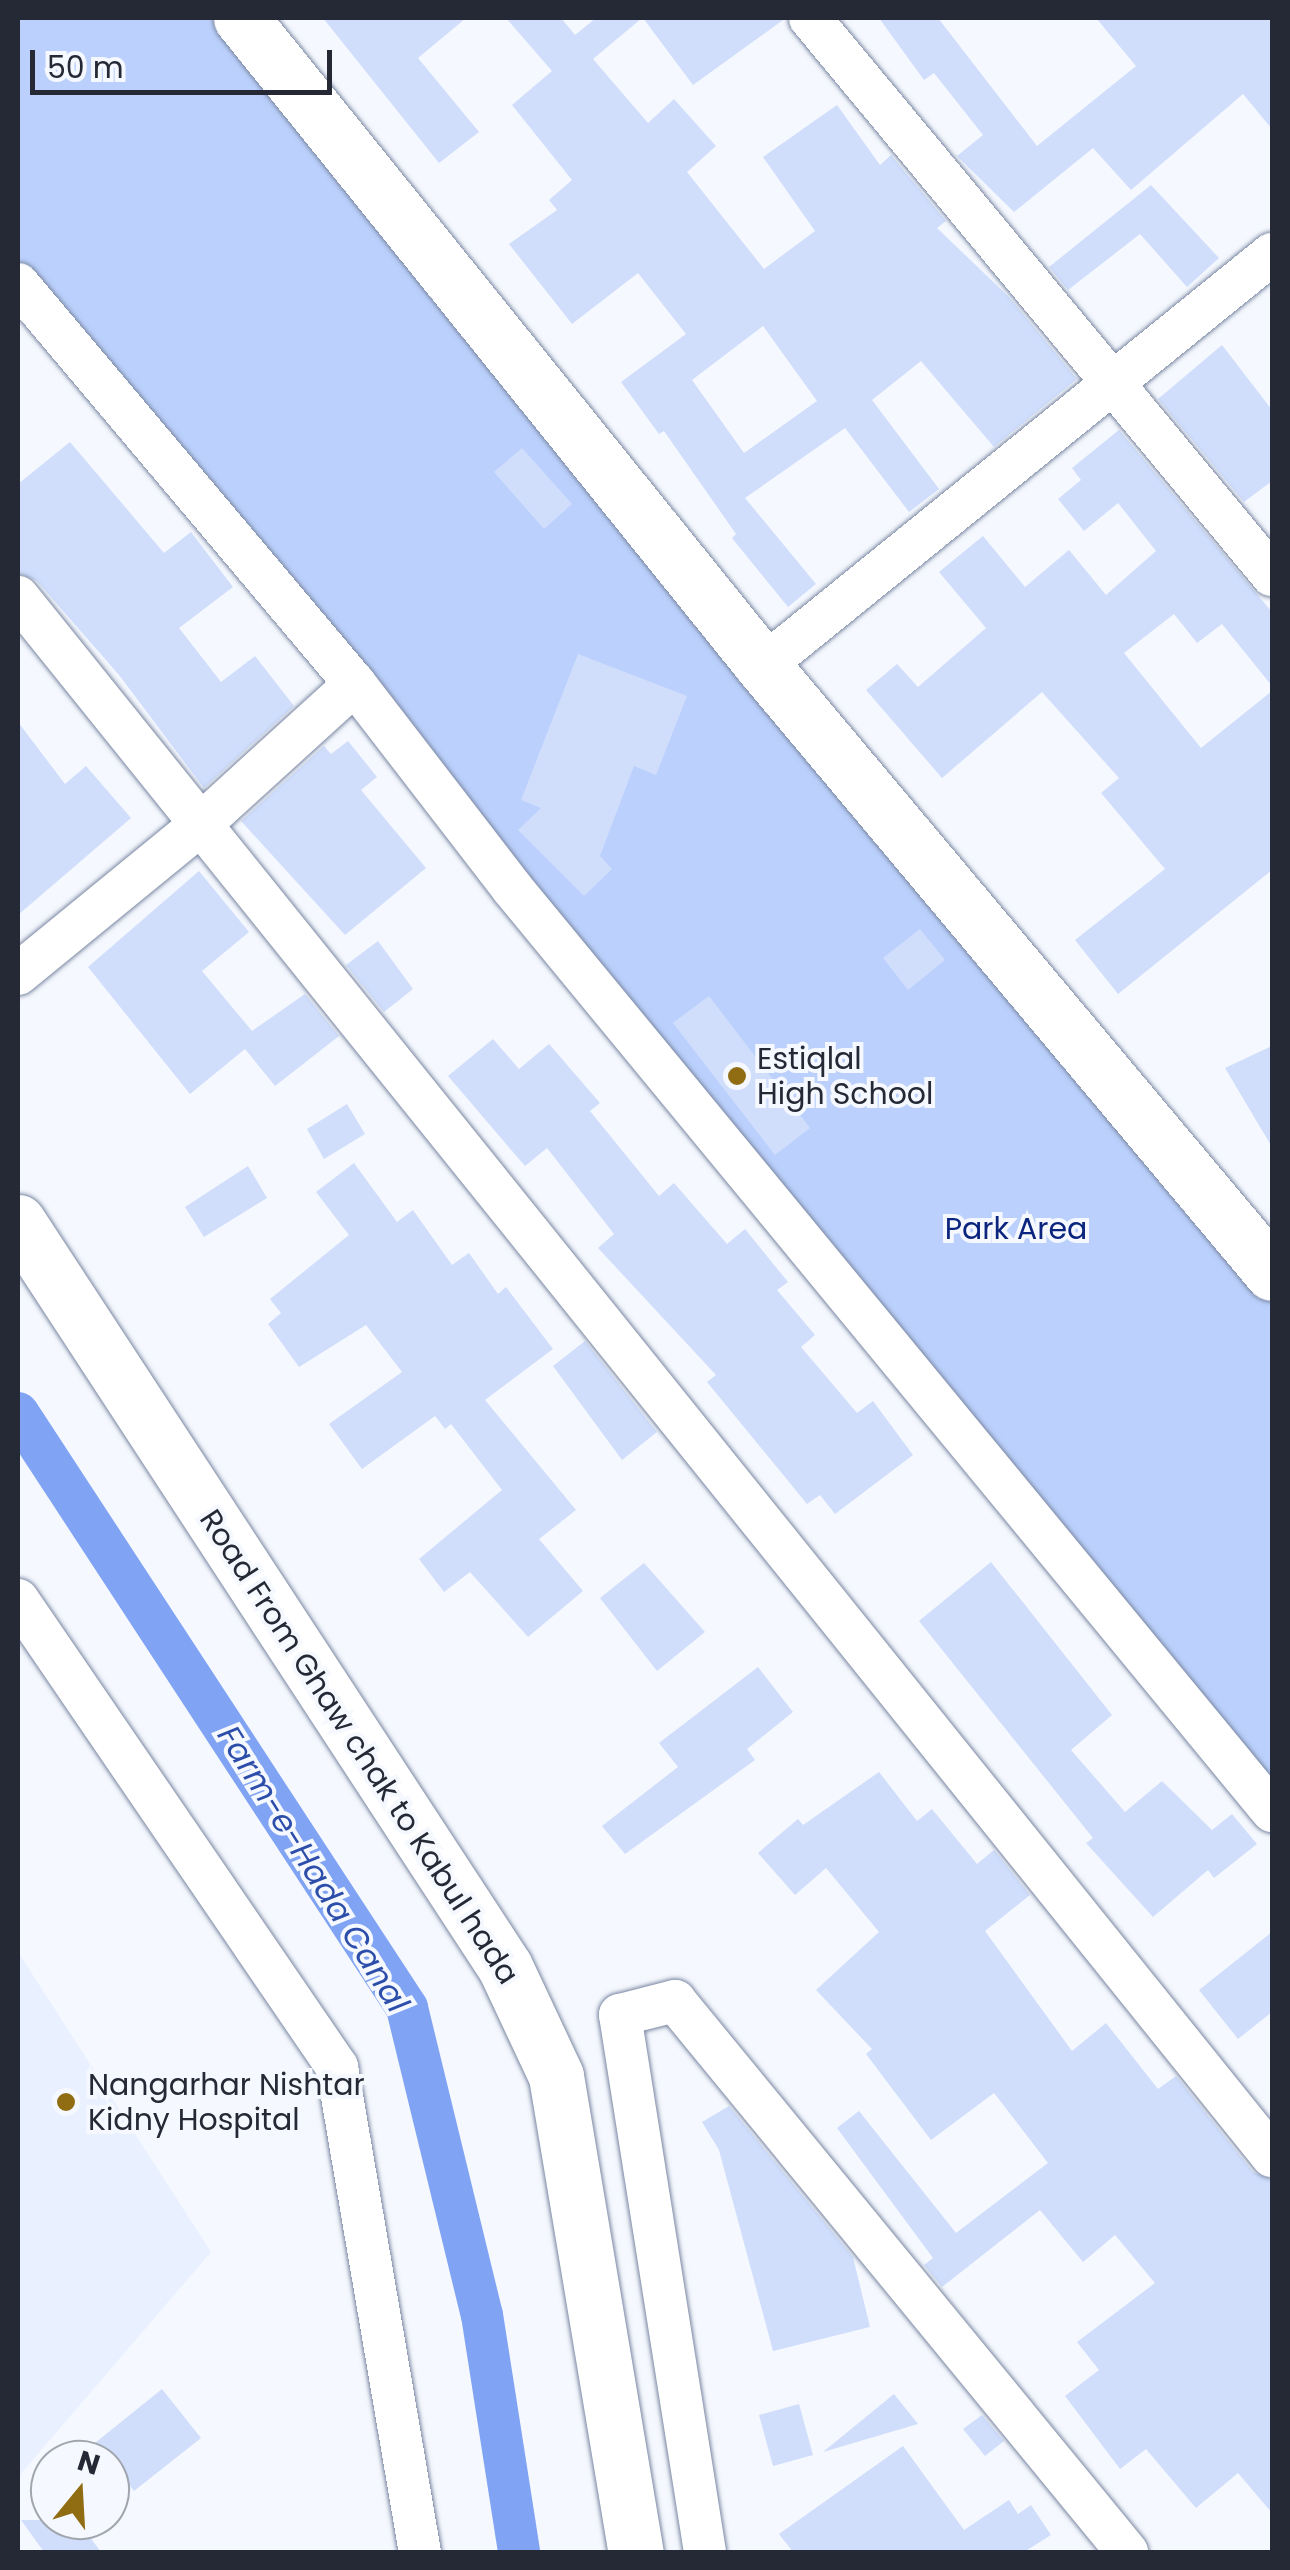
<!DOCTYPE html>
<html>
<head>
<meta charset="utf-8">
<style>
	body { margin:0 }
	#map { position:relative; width:1290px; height:2570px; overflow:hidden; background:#f5f8fe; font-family:Poppins,sans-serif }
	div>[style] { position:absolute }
	.built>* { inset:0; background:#e9f0ff }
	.green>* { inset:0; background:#bbd0fc }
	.canal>* { height:42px; margin:-21px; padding:0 21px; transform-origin:21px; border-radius:21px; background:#80a3f3 }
	.building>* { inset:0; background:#d0defc }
	.roads { filter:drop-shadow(0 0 2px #7a87a2) drop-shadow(0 0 2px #7a87a2) }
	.street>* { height:42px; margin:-21px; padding:0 21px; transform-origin:21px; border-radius:21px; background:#fff }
	.secondary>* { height:55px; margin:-27.5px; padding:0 27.5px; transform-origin:27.5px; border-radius:27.5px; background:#fff }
	.dots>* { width:28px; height:28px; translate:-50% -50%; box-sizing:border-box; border:5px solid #f5f8fe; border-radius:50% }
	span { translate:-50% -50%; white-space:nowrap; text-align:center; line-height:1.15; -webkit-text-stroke:8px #f5f8fe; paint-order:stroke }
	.poi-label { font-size:30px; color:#242935 }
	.left { translate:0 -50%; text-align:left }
	.park-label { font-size:30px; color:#0b257e }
	.street-label { font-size:30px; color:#242935 }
	.water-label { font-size:32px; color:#2c4eaa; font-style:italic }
	.frame { position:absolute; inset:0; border:20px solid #242935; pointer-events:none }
	.north { position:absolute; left:30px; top:2440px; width:100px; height:100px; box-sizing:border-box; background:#f5f8fe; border:2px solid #a1a5ae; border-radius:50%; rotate:18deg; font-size:28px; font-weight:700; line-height:40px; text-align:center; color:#242935 }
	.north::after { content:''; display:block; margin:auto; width:35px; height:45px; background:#906d13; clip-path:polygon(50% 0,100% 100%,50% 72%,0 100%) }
	.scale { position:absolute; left:30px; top:50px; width:302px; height:45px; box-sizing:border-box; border:5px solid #242935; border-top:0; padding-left:12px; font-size:30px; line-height:35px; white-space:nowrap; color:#242935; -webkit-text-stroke:8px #f5f8fe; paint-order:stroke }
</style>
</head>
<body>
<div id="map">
	<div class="built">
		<i style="clip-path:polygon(18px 1952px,211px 2252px,18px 2477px)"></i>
	</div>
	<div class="green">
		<i style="clip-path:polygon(18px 18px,241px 18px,1272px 1273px,1272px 1811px,18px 287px)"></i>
	</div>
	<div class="canal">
		<i style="left:18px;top:1413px;width:711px;rotate:56.82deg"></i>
		<i style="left:407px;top:2008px;width:316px;rotate:76.3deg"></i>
		<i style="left:482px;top:2315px;width:240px;rotate:81.1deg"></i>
	</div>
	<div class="building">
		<i style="clip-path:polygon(323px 18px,466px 18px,418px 58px,479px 132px,439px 163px)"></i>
		<i style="clip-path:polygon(evenodd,506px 18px,561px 18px,575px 35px,596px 18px,642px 18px,593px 59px,648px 123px,674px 99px,716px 146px,687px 172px,764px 269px,815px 231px,763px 157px,837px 105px,880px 165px,891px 155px,946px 221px,937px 228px,1009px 297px,1077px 379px,994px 447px,921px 361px,872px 400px,939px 489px,909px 512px,845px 428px,745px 498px,816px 584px,788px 607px,732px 538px,736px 534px,664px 431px,659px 434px,621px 382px,686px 334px,638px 273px,572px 324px,509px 244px,557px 210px,549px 200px,572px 180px,512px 105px,552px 71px,506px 18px,763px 326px,817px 401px,744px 453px,692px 380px,763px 326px)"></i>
		<i style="clip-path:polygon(643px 18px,786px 18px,693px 85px)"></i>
		<i style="clip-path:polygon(879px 18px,938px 18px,1037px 146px,1136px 66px,1096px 18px,1272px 18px,1272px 129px,1243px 94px,1131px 190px,1093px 148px,1014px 212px,957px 156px,983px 135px,934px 73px,924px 80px)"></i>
		<i style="clip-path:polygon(1151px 185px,1219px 258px,1187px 287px,1140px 234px,1068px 290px,1049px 267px)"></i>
		<i style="clip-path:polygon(1222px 345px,1272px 410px,1272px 481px,1244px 502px,1158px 399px)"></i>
		<i style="clip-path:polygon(1119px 430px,1272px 612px,1272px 686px,1222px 624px,1197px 643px,1174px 614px,1124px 653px,1201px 748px,1272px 691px,1272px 870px,1118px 994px,1075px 940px,1165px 869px,1101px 793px,1119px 778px,1042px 692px,942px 778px,866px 690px,897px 664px,918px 687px,986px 628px,939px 572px,983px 536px,1025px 587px,1069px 550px,1106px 595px,1156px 551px,1118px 503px,1084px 531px,1058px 499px,1081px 480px,1072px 468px)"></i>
		<i style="clip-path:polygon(70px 442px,164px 553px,191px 532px,233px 587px,179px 628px,221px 682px,255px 656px,294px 706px,204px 788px,119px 675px,37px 581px,18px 573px,18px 484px)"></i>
		<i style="clip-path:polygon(522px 448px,572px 504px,544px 529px,494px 472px)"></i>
		<i style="clip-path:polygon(578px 654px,687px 696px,656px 775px,634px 766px,600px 856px,612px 869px,584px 896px,518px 830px,541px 808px,521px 800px)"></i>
		<i style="clip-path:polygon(18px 722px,65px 784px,86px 766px,131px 818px,18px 915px)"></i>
		<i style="clip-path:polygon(348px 741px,377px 777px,361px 790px,426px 868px,345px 935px,241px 821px,324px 746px,331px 754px)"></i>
		<i style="clip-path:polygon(199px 871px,249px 932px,202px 971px,252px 1031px,305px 994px,339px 1036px,275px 1086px,245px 1049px,190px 1094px,88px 967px)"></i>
		<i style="clip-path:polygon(920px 929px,945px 960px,908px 990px,883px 958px)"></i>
		<i style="clip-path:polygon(378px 941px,413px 989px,384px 1012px,346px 965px)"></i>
		<i style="clip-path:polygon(709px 996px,810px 1128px,775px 1155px,673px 1023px)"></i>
		<i style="clip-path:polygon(493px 1039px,519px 1069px,549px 1044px,600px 1103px,590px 1111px,659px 1196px,674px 1183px,727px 1244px,745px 1229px,788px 1282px,777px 1290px,815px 1335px,801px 1347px,857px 1413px,873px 1401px,913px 1455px,835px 1514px,820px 1495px,807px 1504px,707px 1382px,716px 1375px,598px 1248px,614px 1234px,547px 1148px,525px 1166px,448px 1076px)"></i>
		<i style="clip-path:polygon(1272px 1046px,1272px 1147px,1225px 1068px)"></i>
		<i style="clip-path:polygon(347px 1104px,365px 1134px,324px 1159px,307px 1129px)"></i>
		<i style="clip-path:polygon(354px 1163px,397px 1222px,413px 1210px,452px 1265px,469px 1253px,498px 1294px,506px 1287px,553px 1349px,485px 1400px,576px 1510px,539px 1539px,583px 1591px,528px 1637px,470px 1572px,444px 1592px,419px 1559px,502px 1490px,451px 1424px,445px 1429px,435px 1416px,362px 1469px,329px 1424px,402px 1372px,366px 1325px,299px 1367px,268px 1324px,281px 1313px,270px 1299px,349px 1235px,316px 1192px)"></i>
		<i style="clip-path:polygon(248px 1166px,267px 1198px,204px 1237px,185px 1207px)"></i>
		<i style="clip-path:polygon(585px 1341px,657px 1432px,622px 1460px,553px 1366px)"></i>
		<i style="clip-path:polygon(991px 1562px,1112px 1715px,1071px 1750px,1125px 1812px,1162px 1781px,1212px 1830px,1232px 1814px,1257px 1844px,1214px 1878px,1208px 1870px,1153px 1917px,1086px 1843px,1093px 1838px,919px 1621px)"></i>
		<i style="clip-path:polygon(644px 1563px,705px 1632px,657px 1671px,600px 1598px)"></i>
		<i style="clip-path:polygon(758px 1667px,793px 1712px,747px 1749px,755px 1760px,625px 1854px,602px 1826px,678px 1767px,659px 1743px)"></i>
		<i style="clip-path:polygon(879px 1772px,917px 1821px,932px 1809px,977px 1864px,994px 1850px,1030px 1895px,985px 1931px,1072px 2051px,1106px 2023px,1158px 2089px,1176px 2076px,1253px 2172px,1272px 2180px,1272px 2513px,1238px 2473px,1196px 2508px,1146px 2449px,1120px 2469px,1065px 2396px,1099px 2370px,1077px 2342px,1155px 2283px,1115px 2235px,1083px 2262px,1040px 2210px,942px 2287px,924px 2265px,933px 2258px,837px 2128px,859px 2111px,956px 2233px,1048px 2163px,994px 2093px,931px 2140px,866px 2054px,872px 2049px,816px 1990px,879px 1932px,826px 1868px,795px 1895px,758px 1853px,798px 1819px,803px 1825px)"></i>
		<i style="clip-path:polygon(1272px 1932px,1272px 2012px,1238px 2039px,1199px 1990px)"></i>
		<i style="clip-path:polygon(729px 2106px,853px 2257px,870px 2327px,773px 2351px,719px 2150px,702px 2122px)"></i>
		<i style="clip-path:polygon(162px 2389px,201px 2438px,134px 2491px,95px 2443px)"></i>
		<i style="clip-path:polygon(894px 2394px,918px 2424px,823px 2452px)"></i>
		<i style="clip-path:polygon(799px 2404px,813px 2455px,773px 2466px,759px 2415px)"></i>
		<i style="clip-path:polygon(982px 2415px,1004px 2441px,985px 2456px,963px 2429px)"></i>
		<i style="clip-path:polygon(903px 2446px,964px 2530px,1009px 2500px,1018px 2514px,1031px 2505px,1051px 2535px,1024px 2552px,793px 2552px,779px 2534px)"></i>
		<i style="clip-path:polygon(21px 2520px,77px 2520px,101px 2552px,44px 2552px)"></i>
	</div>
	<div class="roads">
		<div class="street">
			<i style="left:810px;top:18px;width:724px;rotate:50.33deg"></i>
			<i style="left:18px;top:284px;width:523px;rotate:49.89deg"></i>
			<i style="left:355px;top:684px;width:257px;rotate:52.4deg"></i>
			<i style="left:512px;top:888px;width:1196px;rotate:50.53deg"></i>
			<i style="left:18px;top:597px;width:2001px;rotate:51.19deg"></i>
			<i style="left:763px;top:666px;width:655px;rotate:-38.99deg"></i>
			<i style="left:18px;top:974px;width:237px;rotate:-39.3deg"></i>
			<i style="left:201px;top:824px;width:208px;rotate:-42.3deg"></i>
			<i style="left:18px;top:1600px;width:566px;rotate:55.66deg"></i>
			<i style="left:337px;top:2067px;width:492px;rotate:80.3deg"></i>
			<i style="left:705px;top:2552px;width:544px;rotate:-98.99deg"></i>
			<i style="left:620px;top:2015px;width:57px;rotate:-14.3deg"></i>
			<i style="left:675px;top:2001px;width:713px;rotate:50.64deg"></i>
		</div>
		<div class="secondary">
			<i style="left:241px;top:18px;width:832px;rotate:51.15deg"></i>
			<i style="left:763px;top:666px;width:792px;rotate:50.02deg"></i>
			<i style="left:18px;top:1222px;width:890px;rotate:56.83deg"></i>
			<i style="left:505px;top:1967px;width:120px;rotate:64.9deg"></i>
			<i style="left:556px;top:2076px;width:483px;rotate:80.5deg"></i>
		</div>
	</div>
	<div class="dots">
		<i style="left:737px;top:1076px;background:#906d13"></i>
		<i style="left:66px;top:2102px;background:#906d13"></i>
	</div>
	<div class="poi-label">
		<span class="left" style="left:757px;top:1076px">Estiqlal<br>High School</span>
		<span class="left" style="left:88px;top:2102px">Nangarhar Nishtar<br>Kidny Hospital</span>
	</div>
	<div class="park-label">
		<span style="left:1016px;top:1229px">Park Area</span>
	</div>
	<div class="street-label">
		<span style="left:359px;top:1747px;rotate:57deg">Road From Ghaw chak to Kabul hada</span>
	</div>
	<div class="water-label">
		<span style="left:313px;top:1869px;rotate:58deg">Farm-e-Hada Canal</span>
	</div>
	<div class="frame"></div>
	<div class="north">N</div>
	<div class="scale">50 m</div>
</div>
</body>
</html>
